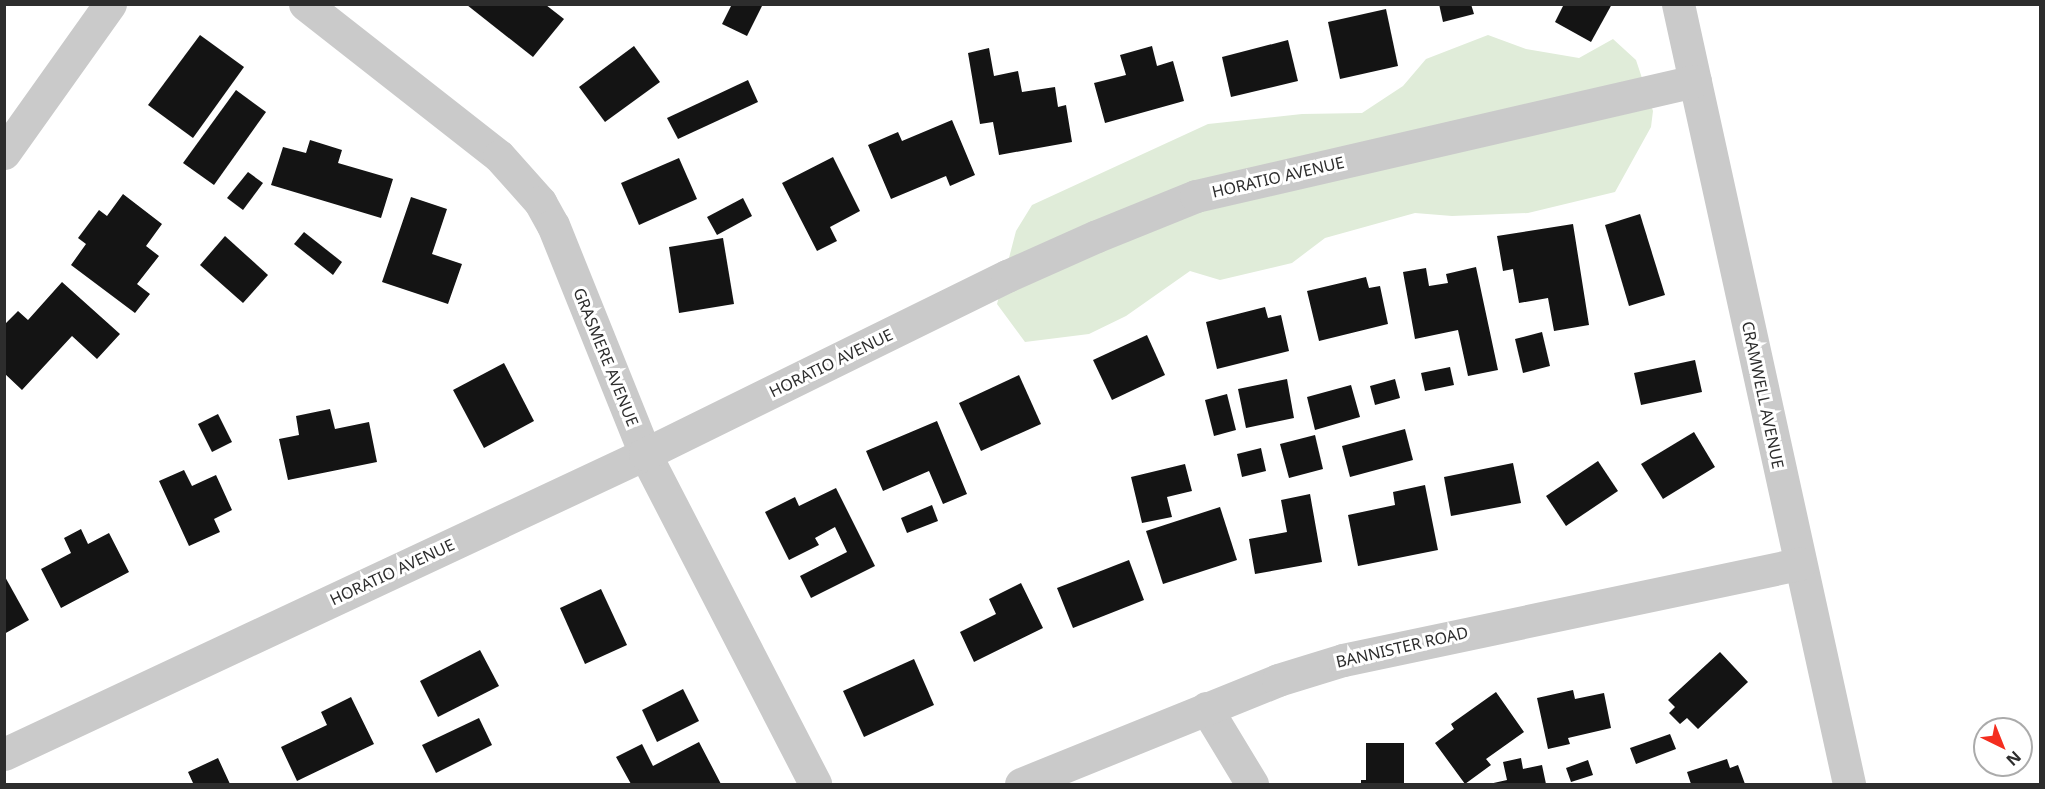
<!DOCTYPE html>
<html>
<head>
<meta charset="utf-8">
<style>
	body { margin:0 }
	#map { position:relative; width:2045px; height:789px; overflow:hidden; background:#fff; font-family:"Noto Sans",sans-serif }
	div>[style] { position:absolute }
	.green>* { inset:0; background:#e0ecd9 }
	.building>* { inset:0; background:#141414 }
	.minor>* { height:33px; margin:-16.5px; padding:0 16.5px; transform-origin:16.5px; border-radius:16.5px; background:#cacaca }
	span { translate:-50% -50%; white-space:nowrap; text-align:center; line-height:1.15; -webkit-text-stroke:6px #fff; paint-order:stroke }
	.street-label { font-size:16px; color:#2d2d2d }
	.frame { position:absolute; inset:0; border:6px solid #2d2d2d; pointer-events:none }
	.north { position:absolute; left:1973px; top:717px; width:60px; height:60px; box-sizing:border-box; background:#fff; border:2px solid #ababab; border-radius:50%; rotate:137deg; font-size:16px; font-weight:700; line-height:24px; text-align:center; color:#2d2d2d }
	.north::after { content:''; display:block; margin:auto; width:21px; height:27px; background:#f42d1f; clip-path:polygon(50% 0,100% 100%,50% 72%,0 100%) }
</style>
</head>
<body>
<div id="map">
	<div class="green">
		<i style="clip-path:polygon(1488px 35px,1526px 49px,1579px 58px,1613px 39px,1636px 60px,1653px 111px,1651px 127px,1615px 192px,1528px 213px,1452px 216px,1415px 213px,1325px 238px,1292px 263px,1220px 280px,1190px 271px,1126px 316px,1089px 334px,1025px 342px,997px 304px,1016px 231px,1032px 205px,1208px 124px,1302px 114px,1362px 113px,1403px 86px,1426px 59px)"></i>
	</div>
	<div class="building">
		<i style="clip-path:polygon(732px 4px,763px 4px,747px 36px,722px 24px)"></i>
		<i style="clip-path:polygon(1439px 4px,1471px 4px,1474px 14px,1443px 22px)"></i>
		<i style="clip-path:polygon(1564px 4px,1612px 4px,1591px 42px,1555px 22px)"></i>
		<i style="clip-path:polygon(467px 5px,546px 5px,564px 19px,533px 57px)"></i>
		<i style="clip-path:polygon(1386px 9px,1398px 66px,1340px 79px,1328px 22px)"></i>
		<i style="clip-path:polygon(200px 35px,244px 67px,193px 138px,148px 105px)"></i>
		<i style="clip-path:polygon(1288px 40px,1298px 81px,1231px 97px,1222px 57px)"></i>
		<i style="clip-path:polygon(634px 46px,660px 82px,605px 122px,579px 87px)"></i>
		<i style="clip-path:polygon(1152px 46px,1157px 66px,1173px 61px,1184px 101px,1105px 123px,1094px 83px,1126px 75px,1120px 55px)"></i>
		<i style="clip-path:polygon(989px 48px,994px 76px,1018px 71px,1022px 92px,1055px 87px,1058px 107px,1066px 105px,1072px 142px,999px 155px,993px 122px,980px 124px,968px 53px)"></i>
		<i style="clip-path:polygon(748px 80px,758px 102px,678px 139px,667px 118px)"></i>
		<i style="clip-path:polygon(236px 90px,266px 112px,214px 185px,183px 163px)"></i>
		<i style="clip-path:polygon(952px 120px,975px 175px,950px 186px,946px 176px,891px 199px,868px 145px,898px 132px,902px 141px)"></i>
		<i style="clip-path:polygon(310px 140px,342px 150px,338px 163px,393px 179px,381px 218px,271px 185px,283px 147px,306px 153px)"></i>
		<i style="clip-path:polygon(833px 157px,860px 211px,830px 227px,837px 241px,817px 251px,782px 183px)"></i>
		<i style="clip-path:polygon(679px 158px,697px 199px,639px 225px,621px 183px)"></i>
		<i style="clip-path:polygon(248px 172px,263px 183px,243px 210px,227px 198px)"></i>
		<i style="clip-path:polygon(123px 194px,162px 224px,146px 246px,159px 256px,137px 284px,150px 294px,135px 313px,71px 265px,86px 244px,78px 238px,99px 210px,107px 216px)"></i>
		<i style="clip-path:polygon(411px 197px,447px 209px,432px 254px,462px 264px,448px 304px,382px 282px)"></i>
		<i style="clip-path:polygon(743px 198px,752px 216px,717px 235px,707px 217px)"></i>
		<i style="clip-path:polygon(1640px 214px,1665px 295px,1629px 306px,1605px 225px)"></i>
		<i style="clip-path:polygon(1573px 224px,1589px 325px,1554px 331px,1548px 298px,1519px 303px,1513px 269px,1503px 271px,1497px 236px)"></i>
		<i style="clip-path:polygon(304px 232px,342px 262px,333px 275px,294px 244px)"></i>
		<i style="clip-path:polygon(225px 236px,268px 275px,243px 303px,200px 265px)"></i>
		<i style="clip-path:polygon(723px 238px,734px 304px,679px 313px,669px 247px)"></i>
		<i style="clip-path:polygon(1476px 267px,1498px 370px,1468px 376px,1458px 330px,1415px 339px,1403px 272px,1426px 268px,1429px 286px,1448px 283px,1446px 274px)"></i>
		<i style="clip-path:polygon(1366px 277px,1369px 288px,1380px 286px,1388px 324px,1319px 341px,1307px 291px)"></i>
		<i style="clip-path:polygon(62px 282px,120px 334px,97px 359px,72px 336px,22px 390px,4px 373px,4px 325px,18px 311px,28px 320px)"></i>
		<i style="clip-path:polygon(1265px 307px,1268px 318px,1281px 315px,1289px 351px,1217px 369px,1206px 322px)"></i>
		<i style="clip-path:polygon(1542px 332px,1550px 366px,1523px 373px,1515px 339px)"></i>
		<i style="clip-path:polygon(1147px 335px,1165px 375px,1112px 400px,1093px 360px)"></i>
		<i style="clip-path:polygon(1695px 360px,1702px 392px,1641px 405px,1634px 373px)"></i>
		<i style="clip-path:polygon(504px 363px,534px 421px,484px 448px,453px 390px)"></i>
		<i style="clip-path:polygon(1450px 367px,1454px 385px,1425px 391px,1421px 373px)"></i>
		<i style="clip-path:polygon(1019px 375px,1041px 424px,981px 451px,959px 403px)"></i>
		<i style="clip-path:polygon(1287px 379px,1294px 418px,1246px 428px,1238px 389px)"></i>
		<i style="clip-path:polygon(1395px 379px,1400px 398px,1375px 405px,1370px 386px)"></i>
		<i style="clip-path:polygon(1351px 385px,1360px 417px,1315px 430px,1307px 397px)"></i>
		<i style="clip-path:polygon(1227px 394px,1236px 430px,1214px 436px,1205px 400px)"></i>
		<i style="clip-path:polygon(330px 409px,335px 429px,369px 422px,377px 462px,288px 480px,279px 439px,299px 435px,296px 416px)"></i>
		<i style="clip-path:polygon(218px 414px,232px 442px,212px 452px,198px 424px)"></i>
		<i style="clip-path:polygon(937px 421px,967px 494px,943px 504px,929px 471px,883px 491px,866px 451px)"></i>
		<i style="clip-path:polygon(1405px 429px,1413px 460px,1350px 477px,1342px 446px)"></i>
		<i style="clip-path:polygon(1694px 432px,1715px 467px,1663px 499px,1641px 464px)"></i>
		<i style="clip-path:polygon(1315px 435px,1323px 469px,1289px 478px,1280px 444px)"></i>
		<i style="clip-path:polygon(1261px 448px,1266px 471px,1242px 477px,1237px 454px)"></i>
		<i style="clip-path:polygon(1598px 461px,1618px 491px,1566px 526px,1546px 496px)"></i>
		<i style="clip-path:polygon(1513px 463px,1521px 503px,1451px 516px,1444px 477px)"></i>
		<i style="clip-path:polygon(1185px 464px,1192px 491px,1167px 497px,1172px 517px,1142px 523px,1131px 477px)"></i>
		<i style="clip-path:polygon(184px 470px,192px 486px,216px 475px,232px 510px,214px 519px,220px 532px,189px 546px,159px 481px)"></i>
		<i style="clip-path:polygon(1425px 485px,1438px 550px,1358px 566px,1348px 515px,1395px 505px,1393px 492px)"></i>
		<i style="clip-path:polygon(836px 488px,875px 566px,811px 598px,800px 576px,847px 552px,835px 527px,815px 538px,819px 545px,789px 560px,765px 512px,795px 497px,799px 506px)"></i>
		<i style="clip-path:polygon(1310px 494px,1322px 562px,1255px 574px,1249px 539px,1287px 532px,1281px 500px)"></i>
		<i style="clip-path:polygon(932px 505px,938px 521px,907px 533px,901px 518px)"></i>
		<i style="clip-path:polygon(1220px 507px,1237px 560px,1163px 584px,1146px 531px)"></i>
		<i style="clip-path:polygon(81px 529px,88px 544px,109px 533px,129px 572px,61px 608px,41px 569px,71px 553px,64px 538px)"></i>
		<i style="clip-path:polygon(1129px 560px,1144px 600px,1073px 628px,1057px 588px)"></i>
		<i style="clip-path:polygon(4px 575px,29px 620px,4px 634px)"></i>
		<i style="clip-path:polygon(1021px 583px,1043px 628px,974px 662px,960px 632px,996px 614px,989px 599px)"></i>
		<i style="clip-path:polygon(601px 589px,627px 645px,585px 664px,560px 608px)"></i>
		<i style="clip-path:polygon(480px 650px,499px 686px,438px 717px,420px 681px)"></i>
		<i style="clip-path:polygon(1720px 652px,1748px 682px,1698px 729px,1687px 718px,1680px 724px,1669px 713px,1675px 707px,1668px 700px)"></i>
		<i style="clip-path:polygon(914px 659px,934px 705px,864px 737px,843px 691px)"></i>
		<i style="clip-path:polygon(683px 689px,699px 721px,657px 742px,642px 710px)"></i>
		<i style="clip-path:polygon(1573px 690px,1575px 699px,1604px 693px,1611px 728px,1568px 738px,1570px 744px,1548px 749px,1537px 698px)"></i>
		<i style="clip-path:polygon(1496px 692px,1524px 732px,1486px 759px,1491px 765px,1465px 784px,1435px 743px,1454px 729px,1451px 724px)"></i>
		<i style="clip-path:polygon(351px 697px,374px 744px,297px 781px,281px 747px,327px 725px,321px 712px)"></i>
		<i style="clip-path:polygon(479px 718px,492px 745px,436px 773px,422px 745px)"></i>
		<i style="clip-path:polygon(1670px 734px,1676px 749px,1636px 764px,1630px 748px)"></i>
		<i style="clip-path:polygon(699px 742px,721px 784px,631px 784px,616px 757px,642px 744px,653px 766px)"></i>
		<i style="clip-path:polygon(1366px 743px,1404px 743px,1404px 784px,1361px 784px,1361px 780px,1366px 780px)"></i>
		<i style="clip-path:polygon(218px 758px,230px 784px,189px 784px,193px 783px,188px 772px)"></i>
		<i style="clip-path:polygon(1521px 758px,1523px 769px,1542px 765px,1546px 784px,1489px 784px,1507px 780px,1503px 762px)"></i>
		<i style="clip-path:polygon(1727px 759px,1730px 768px,1738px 765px,1745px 784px,1691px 784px,1687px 772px)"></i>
		<i style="clip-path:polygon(1588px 760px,1593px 775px,1571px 782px,1566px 768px)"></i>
	</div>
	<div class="minor">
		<i style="left:305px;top:4px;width:246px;rotate:38.1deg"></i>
		<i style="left:499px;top:156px;width:62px;rotate:48.3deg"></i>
		<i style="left:540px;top:202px;width:26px;rotate:61deg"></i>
		<i style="left:553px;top:225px;width:247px;rotate:68.1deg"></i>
		<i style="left:645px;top:454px;width:371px;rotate:62.7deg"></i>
		<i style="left:1678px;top:4px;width:799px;rotate:77.63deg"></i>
		<i style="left:4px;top:153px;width:183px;rotate:-54.6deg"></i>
		<i style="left:1206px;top:708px;width:89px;rotate:58.8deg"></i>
		<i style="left:4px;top:754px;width:708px;rotate:-25.08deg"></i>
		<i style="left:645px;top:454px;width:403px;rotate:-26.2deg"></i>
		<i style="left:1007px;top:276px;width:98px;rotate:-24deg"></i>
		<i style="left:1097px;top:236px;width:107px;rotate:-22deg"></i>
		<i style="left:1196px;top:196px;width:512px;rotate:-12.98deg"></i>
		<i style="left:1021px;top:784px;width:277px;rotate:-22deg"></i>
		<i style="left:1278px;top:680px;width:68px;rotate:-17.1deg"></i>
		<i style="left:1343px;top:660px;width:467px;rotate:-11.9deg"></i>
	</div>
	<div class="street-label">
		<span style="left:1278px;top:177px;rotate:-13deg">HORATIO AVENUE</span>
		<span style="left:606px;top:357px;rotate:68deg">GRASMERE AVENUE</span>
		<span style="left:831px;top:363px;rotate:-26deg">HORATIO AVENUE</span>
		<span style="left:1763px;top:395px;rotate:78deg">CRAMWELL AVENUE</span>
		<span style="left:392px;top:572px;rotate:-25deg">HORATIO AVENUE</span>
		<span style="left:1402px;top:647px;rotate:-13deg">BANNISTER ROAD</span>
	</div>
	<div class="frame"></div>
	<div class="north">N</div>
</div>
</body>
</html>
